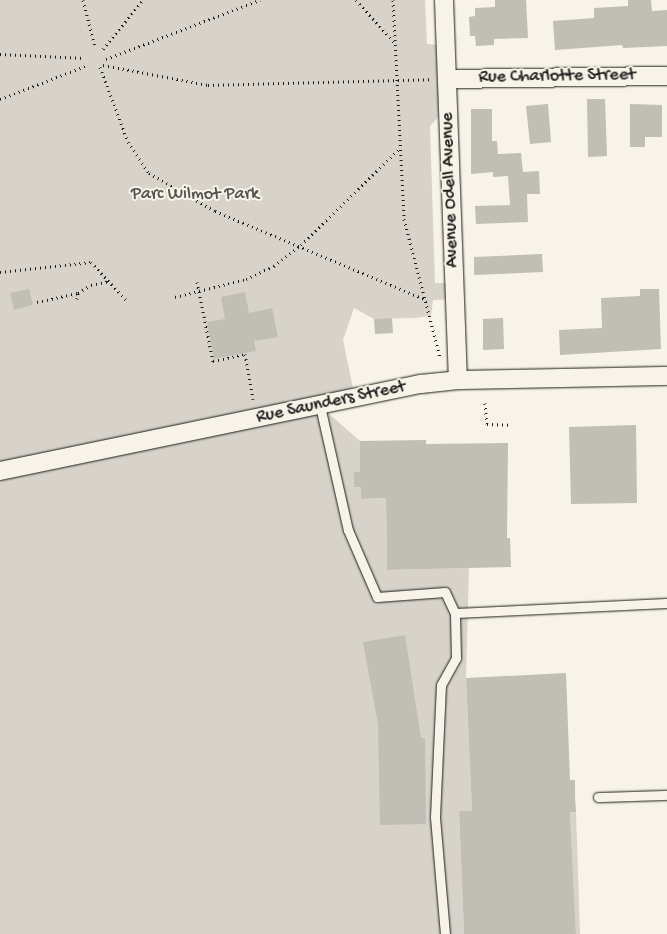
<!DOCTYPE html>
<html>
<head>
<meta charset="utf-8">
<style>
	body { margin:0 }
	#map { position:relative; width:667px; height:934px; overflow:hidden; background:#f7f3e8; font-family:"Gochi Hand",sans-serif }
	div>[style] { position:absolute }
	.green>* { inset:0; background:#d7d3cb }
	.building>* { inset:0; background:#c0beb5 }
	.path>* { height:3px; margin-top:-1.5px; transform-origin:0; background:repeating-linear-gradient(90deg,#1c1c1c 0 1px,transparent 0 5px) }
	.roads { filter:drop-shadow(0 0 1px #1c1c1c) drop-shadow(0 0 1px #1c1c1c) }
	.lane>* { height:9px; margin:-4.5px; padding:0 4.5px; transform-origin:4.5px; border-radius:4.5px; background:#f7f3e8 }
	.street>* { height:18px; margin:-9px; padding:0 9px; transform-origin:9px; border-radius:9px; background:#f7f3e8 }
	span { translate:-50% -50%; white-space:nowrap; text-align:center; line-height:1.15; -webkit-text-stroke:4px #f7f3e8; paint-order:stroke }
	.street-label { font-size:18px; color:#1c1c1c }
	.park-label { font-size:18px; color:#545351 }
</style>
</head>
<body>
<div id="map">
	<div class="green">
		<i style="clip-path:polygon(0 0,425px 0,427px 44px,439px 45px,441px 114px,430px 126px,435px 283px,455px 283px,456px 299px,433px 300px,431px 316px,413px 318px,374px 319px,354px 308px,343px 340px,355px 398px,320px 406px,360px 441px,360px 472px,354px 472px,354px 487px,361px 487px,361px 499px,386px 498px,387px 570px,469px 568px,466px 678px,472px 811px,459px 812px,464px 934px,0 934px)"></i>
		<i style="clip-path:polygon(570px 812px,576px 812px,580px 934px,576px 934px)"></i>
	</div>
	<div class="building">
		<i style="clip-path:polygon(495px 0,526px 0,528px 38px,494px 39px,494px 45px,476px 46px,475px 36px,470px 36px,469px 17px,475px 16px,475px 8px,495px 7px)"></i>
		<i style="clip-path:polygon(628px 0,651px 0,652px 11px,667px 10px,667px 46px,623px 48px,622px 45px,555px 50px,553px 21px,594px 18px,594px 8px,628px 6px)"></i>
		<i style="clip-path:polygon(587px 99px,605px 99px,607px 156px,588px 157px)"></i>
		<i style="clip-path:polygon(548px 104px,551px 142px,530px 144px,526px 106px)"></i>
		<i style="clip-path:polygon(630px 104px,662px 105px,662px 137px,645px 137px,645px 147px,630px 147px)"></i>
		<i style="clip-path:polygon(471px 109px,492px 109px,492px 141px,497px 141px,498px 154px,521px 153px,523px 172px,539px 171px,540px 194px,527px 194px,528px 222px,476px 224px,475px 206px,510px 205px,508px 176px,493px 177px,493px 172px,471px 174px)"></i>
		<i style="clip-path:polygon(542px 254px,543px 272px,474px 275px,474px 257px)"></i>
		<i style="clip-path:polygon(29px 289px,33px 305px,14px 310px,10px 293px)"></i>
		<i style="clip-path:polygon(640px 289px,659px 289px,661px 349px,560px 355px,559px 330px,602px 328px,601px 298px,640px 296px)"></i>
		<i style="clip-path:polygon(245px 292px,249px 313px,272px 308px,278px 337px,254px 341px,256px 351px,214px 359px,207px 322px,225px 319px,221px 297px)"></i>
		<i style="clip-path:polygon(392px 318px,393px 333px,375px 334px,374px 319px)"></i>
		<i style="clip-path:polygon(503px 318px,504px 349px,483px 350px,483px 319px)"></i>
		<i style="clip-path:polygon(636px 425px,637px 503px,571px 504px,569px 427px)"></i>
		<i style="clip-path:polygon(426px 440px,426px 444px,508px 443px,507px 538px,510px 538px,511px 567px,387px 570px,386px 498px,361px 499px,361px 487px,354px 487px,354px 472px,360px 472px,360px 441px)"></i>
		<i style="clip-path:polygon(405px 635px,421px 738px,425px 738px,426px 824px,380px 825px,378px 724px,363px 642px)"></i>
		<i style="clip-path:polygon(566px 673px,570px 780px,575px 780px,575px 796px,576px 812px,570px 812px,576px 934px,464px 934px,459px 811px,472px 811px,466px 678px)"></i>
	</div>
	<div class="path">
		<i style="left:83px;top:0;width:49px;rotate:75.7deg"></i>
		<i style="left:356px;top:0;width:57px;rotate:47.9deg"></i>
		<i style="left:393px;top:0;width:219px;rotate:87.1deg"></i>
		<i style="left:404px;top:219px;width:143px;rotate:75.4deg"></i>
		<i style="left:103px;top:49px;width:63px;rotate:-50.8deg"></i>
		<i style="left:0;top:54px;width:85px;rotate:2.7deg"></i>
		<i style="left:106px;top:59px;width:165px;rotate:-21deg"></i>
		<i style="left:103px;top:65px;width:107px;rotate:10.8deg"></i>
		<i style="left:208px;top:85px;width:224px;rotate:-1.5deg"></i>
		<i style="left:100px;top:67px;width:80px;rotate:69.5deg"></i>
		<i style="left:128px;top:142px;width:37px;rotate:56deg"></i>
		<i style="left:149px;top:173px;width:76px;rotate:29.9deg"></i>
		<i style="left:215px;top:211px;width:230px;rotate:22.8deg"></i>
		<i style="left:0;top:99px;width:94px;rotate:-21.1deg"></i>
		<i style="left:0;top:272px;width:92px;rotate:-6.3deg"></i>
		<i style="left:91px;top:262px;width:54px;rotate:47.2deg"></i>
		<i style="left:197px;top:282px;width:81px;rotate:78.6deg"></i>
		<i style="left:213px;top:361px;width:33px;rotate:-12deg"></i>
		<i style="left:245px;top:354px;width:46px;rotate:79.9deg"></i>
		<i style="left:175px;top:297px;width:73px;rotate:-14.2deg"></i>
		<i style="left:246px;top:279px;width:31px;rotate:-25deg"></i>
		<i style="left:274px;top:266px;width:34px;rotate:-38deg"></i>
		<i style="left:301px;top:245px;width:137px;rotate:-44.4deg"></i>
		<i style="left:77px;top:299px;width:6px;rotate:-81deg"></i>
		<i style="left:78px;top:293px;width:15px;rotate:-32deg"></i>
		<i style="left:91px;top:285px;width:19px;rotate:-12deg"></i>
		<i style="left:37px;top:302px;width:42px;rotate:-12.4deg"></i>
		<i style="left:485px;top:403px;width:21px;rotate:85deg"></i>
		<i style="left:487px;top:424px;width:24px;rotate:2deg"></i>
	</div>
	<div class="roads">
		<div class="lane">
			<i style="left:320px;top:406px;width:127px;rotate:77.3deg"></i>
			<i style="left:348px;top:530px;width:73px;rotate:66.6deg"></i>
			<i style="left:377px;top:597px;width:68px;rotate:-4.2deg"></i>
			<i style="left:445px;top:592px;width:23px;rotate:65deg"></i>
			<i style="left:598px;top:797px;width:69px;rotate:-1.7deg"></i>
			<i style="left:445px;top:934px;width:117px;rotate:-94.9deg"></i>
			<i style="left:435px;top:817px;width:132px;rotate:-87.4deg"></i>
			<i style="left:441px;top:685px;width:31px;rotate:-61deg"></i>
			<i style="left:456px;top:658px;width:45px;rotate:-91.3deg"></i>
			<i style="left:455px;top:613px;width:212px;rotate:-2.7deg"></i>
		</div>
		<div class="street">
			<i style="left:444px;top:0;width:380px;rotate:87.9deg"></i>
			<i style="left:447px;top:79px;width:220px;rotate:-0.8deg"></i>
			<i style="left:0;top:471px;width:430px;rotate:-11.7deg"></i>
			<i style="left:421px;top:384px;width:37px;rotate:-6deg"></i>
			<i style="left:458px;top:380px;width:209px;rotate:-1.1deg"></i>
		</div>
	</div>
	<div class="street-label">
		<span style="left:557px;top:77px;rotate:-1deg">Rue Charlotte Street</span>
		<span style="left:451px;top:190px;rotate:-92deg">Avenue Odell Avenue</span>
		<span style="left:331px;top:403px;rotate:-12deg">Rue Saunders Street</span>
	</div>
	<div class="park-label">
		<span style="left:195px;top:195px">Parc Wilmot Park</span>
	</div>
</div>
</body>
</html>
